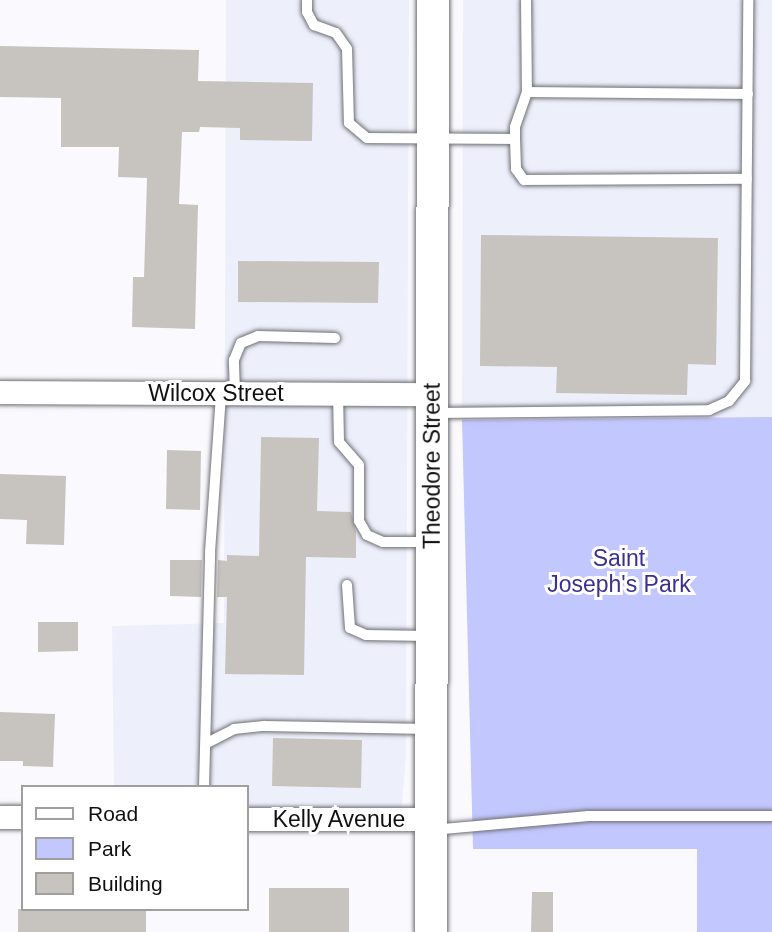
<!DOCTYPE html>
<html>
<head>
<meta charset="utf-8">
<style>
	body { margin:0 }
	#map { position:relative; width:772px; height:932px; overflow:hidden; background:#fafafe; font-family:Helvetica,sans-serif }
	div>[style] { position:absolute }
	.built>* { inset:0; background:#edeffb }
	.green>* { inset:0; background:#c2c7fd }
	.building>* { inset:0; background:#c7c4c0 }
	.roads { filter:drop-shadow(0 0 2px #6f6f74) drop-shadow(0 0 2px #6f6f74) }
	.service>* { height:10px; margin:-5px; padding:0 5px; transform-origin:5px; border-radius:5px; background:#fff }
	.minor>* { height:23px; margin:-11.5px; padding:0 11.5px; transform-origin:11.5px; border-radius:11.5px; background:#fff }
	.secondary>* { height:32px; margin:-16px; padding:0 16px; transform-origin:16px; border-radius:16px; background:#fff }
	span { translate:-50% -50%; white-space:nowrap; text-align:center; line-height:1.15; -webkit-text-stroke:6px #fff; paint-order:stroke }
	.street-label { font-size:23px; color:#101012 }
	.park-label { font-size:23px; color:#393092 }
	.legend { position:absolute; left:21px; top:785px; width:228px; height:126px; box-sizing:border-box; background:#fff; border:2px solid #9f9fa0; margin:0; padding:9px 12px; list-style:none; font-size:21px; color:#101012 }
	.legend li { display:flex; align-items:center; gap:14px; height:35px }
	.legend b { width:35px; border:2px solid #9f9fa0 }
</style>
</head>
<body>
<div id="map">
	<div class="built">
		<i style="clip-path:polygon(226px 0,409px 0,406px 756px,400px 829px,247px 831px,247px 787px,114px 787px,112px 626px,224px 623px)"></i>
		<i style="clip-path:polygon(463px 0,772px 0,772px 417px,462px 420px)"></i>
	</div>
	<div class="green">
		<i style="clip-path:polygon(772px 417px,772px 932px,697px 932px,697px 849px,473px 849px,462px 420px)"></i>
	</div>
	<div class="building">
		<i style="clip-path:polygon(0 46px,199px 50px,198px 81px,313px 83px,312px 141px,240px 140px,240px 128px,200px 127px,199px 132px,182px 132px,179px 204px,198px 205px,195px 329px,132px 327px,133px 277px,144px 277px,147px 178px,118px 177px,119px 147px,61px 147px,61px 98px,0 97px)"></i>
		<i style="clip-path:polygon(481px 235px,718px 238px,716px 365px,688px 364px,687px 395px,556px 393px,557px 367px,480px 366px)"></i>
		<i style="clip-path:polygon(238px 261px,379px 262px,378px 303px,238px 302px)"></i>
		<i style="clip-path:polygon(261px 437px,319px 438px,317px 511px,351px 512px,356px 532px,356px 558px,306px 557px,304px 675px,225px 674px,227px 597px,217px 597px,218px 560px,227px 561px,227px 555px,259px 556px)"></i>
		<i style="clip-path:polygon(167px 450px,201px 451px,200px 510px,166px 509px)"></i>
		<i style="clip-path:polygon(0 474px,66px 476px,64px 545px,26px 544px,27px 520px,0 519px)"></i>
		<i style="clip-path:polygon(170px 560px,202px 560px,201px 597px,170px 596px)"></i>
		<i style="clip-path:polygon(38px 622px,78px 622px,78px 651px,38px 652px)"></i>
		<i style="clip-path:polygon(0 712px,55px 714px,53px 767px,23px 766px,23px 761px,0 761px)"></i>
		<i style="clip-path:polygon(273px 738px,362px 740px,361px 788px,272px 786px)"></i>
		<i style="clip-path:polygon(269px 888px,349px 888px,349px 932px,269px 932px)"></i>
		<i style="clip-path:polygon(532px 892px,553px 892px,553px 932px,531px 932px)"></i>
		<i style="clip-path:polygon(18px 909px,146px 909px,146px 932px,18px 932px)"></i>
	</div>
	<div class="roads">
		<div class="service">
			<i style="left:307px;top:0;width:12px;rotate:90deg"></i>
			<i style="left:307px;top:12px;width:15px;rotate:62deg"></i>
			<i style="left:314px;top:25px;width:23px;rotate:20deg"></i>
			<i style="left:336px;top:33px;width:19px;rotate:55deg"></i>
			<i style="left:347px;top:49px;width:74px;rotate:88.5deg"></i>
			<i style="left:349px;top:123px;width:23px;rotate:40deg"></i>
			<i style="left:367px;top:138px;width:148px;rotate:0.4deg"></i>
			<i style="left:526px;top:0;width:92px;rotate:89.4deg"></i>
			<i style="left:527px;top:92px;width:37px;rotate:109deg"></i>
			<i style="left:515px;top:127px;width:12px;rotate:90deg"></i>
			<i style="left:515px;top:139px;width:30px;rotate:88deg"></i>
			<i style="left:516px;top:169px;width:14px;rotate:54deg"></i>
			<i style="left:524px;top:180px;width:223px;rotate:-0.3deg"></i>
			<i style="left:527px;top:92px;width:221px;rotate:0.5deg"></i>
			<i style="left:235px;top:393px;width:33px;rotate:-92deg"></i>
			<i style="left:234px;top:360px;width:18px;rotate:-68deg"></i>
			<i style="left:241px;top:343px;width:18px;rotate:-22deg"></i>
			<i style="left:258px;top:336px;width:77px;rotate:1.5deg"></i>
			<i style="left:338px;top:394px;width:48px;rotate:88.8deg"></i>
			<i style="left:339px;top:442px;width:30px;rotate:49deg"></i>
			<i style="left:359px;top:465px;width:56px;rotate:90deg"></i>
			<i style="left:359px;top:521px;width:16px;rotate:60deg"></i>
			<i style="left:367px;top:535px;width:17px;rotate:24deg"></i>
			<i style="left:383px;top:542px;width:46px"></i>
			<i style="left:435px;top:413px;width:274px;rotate:-0.6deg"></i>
			<i style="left:709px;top:410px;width:22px;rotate:-24deg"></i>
			<i style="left:729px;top:401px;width:26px;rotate:-51deg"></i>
			<i style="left:745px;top:381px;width:381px;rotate:-89.5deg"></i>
			<i style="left:347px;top:585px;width:43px;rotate:86deg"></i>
			<i style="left:350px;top:628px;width:17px;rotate:24deg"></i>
			<i style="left:366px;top:635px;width:63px;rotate:0.9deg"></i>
			<i style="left:207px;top:743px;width:30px;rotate:-27deg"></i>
			<i style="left:234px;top:729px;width:30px;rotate:-6deg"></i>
			<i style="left:264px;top:726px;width:165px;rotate:1deg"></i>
			<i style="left:204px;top:787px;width:235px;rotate:-88.5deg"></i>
			<i style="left:210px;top:552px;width:159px;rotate:-86deg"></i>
			<i style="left:432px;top:830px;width:157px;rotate:-5.1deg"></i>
			<i style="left:588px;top:816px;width:184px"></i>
		</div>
		<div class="minor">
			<i style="left:0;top:392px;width:432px;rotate:0.3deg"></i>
			<i style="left:0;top:817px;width:23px"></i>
			<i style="left:247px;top:819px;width:184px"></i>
		</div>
		<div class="secondary">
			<i style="left:431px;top:932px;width:932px;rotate:-89.88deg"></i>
		</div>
	</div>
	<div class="street-label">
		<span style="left:216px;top:393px">Wilcox Street</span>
		<span style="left:432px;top:466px;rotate:-90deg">Theodore Street</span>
		<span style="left:339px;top:819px">Kelly Avenue</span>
	</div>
	<div class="park-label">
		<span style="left:619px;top:571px">Saint<br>Joseph's Park</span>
	</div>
	<ul class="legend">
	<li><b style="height:9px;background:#fff"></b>Road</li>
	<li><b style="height:19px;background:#c2c7fd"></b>Park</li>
	<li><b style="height:19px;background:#c7c4c0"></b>Building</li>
	</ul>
</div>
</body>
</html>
